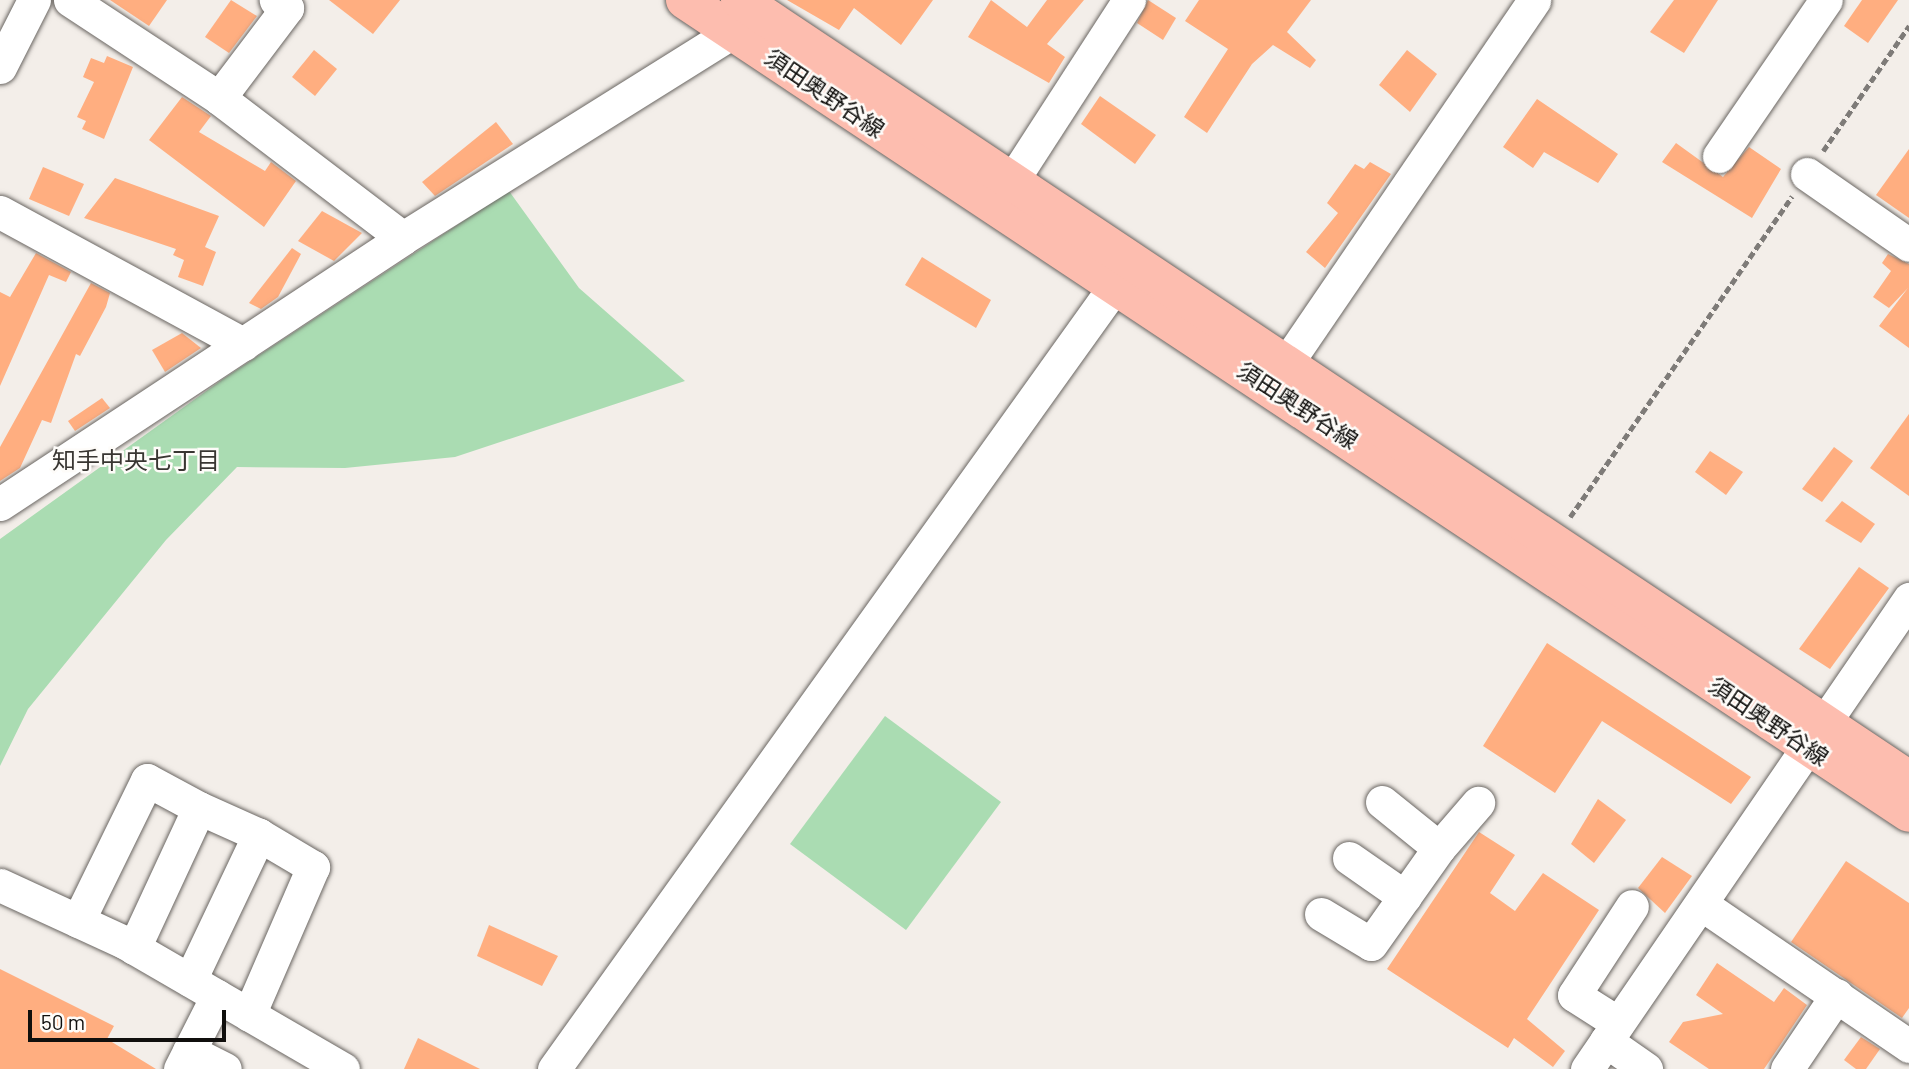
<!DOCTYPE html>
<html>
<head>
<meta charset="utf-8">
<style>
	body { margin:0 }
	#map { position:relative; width:1909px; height:1069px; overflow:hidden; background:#f3eee9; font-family:Barlow,"Noto Sans JP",sans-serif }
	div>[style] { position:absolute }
	.green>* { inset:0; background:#aadcb2 }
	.building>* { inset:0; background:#ffae80 }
	.path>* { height:4.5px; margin-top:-2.25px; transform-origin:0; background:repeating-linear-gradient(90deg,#7e7b78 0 7px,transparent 0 10.5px) }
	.roads { filter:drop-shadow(0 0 2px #6a6662) drop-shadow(0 0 2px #6a6662) }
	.minor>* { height:33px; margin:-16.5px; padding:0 16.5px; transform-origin:16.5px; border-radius:16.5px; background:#fff }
	.major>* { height:38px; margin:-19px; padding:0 19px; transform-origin:19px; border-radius:19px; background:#fdbdaf }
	span { translate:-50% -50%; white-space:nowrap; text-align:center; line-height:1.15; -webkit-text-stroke:5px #fefcf9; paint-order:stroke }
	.street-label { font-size:23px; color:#100f0d }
	.neighbourhood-label { font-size:24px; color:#393632 }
	.scale { position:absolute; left:28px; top:1010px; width:198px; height:32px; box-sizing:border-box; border:4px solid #100f0d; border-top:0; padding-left:9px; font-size:21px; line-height:24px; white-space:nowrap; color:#100f0d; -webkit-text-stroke:5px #fefcf9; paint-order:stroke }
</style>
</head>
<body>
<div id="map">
	<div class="green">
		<i style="clip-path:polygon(509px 191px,579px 288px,685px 381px,455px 457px,345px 468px,237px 467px,166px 540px,28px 709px,0 766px,0 539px,223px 379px)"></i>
		<i style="clip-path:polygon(885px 716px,1001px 802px,906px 930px,790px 844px)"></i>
	</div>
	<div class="building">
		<i style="clip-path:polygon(110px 0,167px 0,149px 26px)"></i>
		<i style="clip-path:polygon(231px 0,257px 16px,229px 53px,205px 37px)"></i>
		<i style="clip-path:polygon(329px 0,400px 0,373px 34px)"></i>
		<i style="clip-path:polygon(787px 0,933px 0,901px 45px,854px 8px,839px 30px)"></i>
		<i style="clip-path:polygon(991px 0,1027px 27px,1047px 0,1084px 0,1047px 44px,1065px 57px,1049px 83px,968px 37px)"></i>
		<i style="clip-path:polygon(1148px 0,1176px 18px,1163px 40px,1137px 23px)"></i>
		<i style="clip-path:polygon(1199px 0,1311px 0,1287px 32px,1316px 60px,1310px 68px,1273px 45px,1252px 64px,1207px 133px,1184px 117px,1228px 49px,1185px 21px)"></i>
		<i style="clip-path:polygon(1674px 0,1718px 0,1684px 53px,1650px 32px)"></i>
		<i style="clip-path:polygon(1862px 0,1898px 0,1868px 43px,1844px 26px)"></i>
		<i style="clip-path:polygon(314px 50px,337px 69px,315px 96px,292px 77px)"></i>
		<i style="clip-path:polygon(1407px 50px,1437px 74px,1410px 112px,1379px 85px)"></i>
		<i style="clip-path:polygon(107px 56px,133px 67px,104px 139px,82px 129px,86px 121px,77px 117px,94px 82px,83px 77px,91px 58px,104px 63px)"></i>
		<i style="clip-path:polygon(1100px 96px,1156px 135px,1135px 164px,1081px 124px)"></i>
		<i style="clip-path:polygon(182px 97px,211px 116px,199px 132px,265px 171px,271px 162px,296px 181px,264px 227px,149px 140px)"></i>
		<i style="clip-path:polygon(1537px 99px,1618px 154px,1598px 183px,1544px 152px,1533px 168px,1503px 147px)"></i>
		<i style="clip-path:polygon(496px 122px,513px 144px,435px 196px,422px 182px)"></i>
		<i style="clip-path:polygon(1676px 143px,1723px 177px,1749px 147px,1781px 169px,1752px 218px,1662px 162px)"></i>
		<i style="clip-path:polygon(1909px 149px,1909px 218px,1876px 195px)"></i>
		<i style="clip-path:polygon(1370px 162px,1391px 174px,1325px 268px,1306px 252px,1338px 213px,1327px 203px,1355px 164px,1364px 169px)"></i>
		<i style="clip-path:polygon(43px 167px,84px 184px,69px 216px,29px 199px)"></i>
		<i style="clip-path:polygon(115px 178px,219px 216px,205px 247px,216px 252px,203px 286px,178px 277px,184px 260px,173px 255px,176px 249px,84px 218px)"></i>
		<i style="clip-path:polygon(322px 211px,362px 233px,334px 261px,298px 241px)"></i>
		<i style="clip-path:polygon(292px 248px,301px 254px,278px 297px,261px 309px,249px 303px)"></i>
		<i style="clip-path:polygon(36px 253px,71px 272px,66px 282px,49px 275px,0 386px,0 292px,10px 297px)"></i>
		<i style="clip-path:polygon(1888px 254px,1909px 264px,1909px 348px,1879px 326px,1908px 288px,1889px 308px,1873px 297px,1891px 271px,1882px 263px)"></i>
		<i style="clip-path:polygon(922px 257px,991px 300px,976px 328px,905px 285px)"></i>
		<i style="clip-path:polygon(91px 283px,110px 293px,106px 307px,80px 356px,76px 354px,51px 423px,42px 420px,20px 468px,0 481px,0 447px)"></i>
		<i style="clip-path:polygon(182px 333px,201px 348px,165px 372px,152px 350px)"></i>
		<i style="clip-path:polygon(102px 398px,110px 408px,75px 431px,68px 421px)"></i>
		<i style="clip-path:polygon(1909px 414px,1909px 496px,1870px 468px)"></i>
		<i style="clip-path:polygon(1834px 447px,1853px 461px,1822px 502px,1802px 489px)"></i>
		<i style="clip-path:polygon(1710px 451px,1743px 472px,1726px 495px,1695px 472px)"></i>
		<i style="clip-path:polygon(1842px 501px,1875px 524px,1861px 543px,1825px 521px)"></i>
		<i style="clip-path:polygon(1859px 567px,1889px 588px,1830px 669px,1799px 649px)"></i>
		<i style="clip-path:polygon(1547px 643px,1751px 777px,1731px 804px,1602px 721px,1555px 793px,1483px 746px)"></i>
		<i style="clip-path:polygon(1598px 799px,1626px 820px,1594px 863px,1571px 844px)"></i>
		<i style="clip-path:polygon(1479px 832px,1515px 855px,1490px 893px,1515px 911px,1543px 873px,1599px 910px,1527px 1019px,1565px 1051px,1553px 1067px,1514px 1038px,1508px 1048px,1387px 969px)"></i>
		<i style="clip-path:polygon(1662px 857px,1692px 876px,1665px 913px,1638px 888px)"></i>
		<i style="clip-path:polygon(1846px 861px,1909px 903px,1909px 1008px,1902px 1018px,1791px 942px)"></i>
		<i style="clip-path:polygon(489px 925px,558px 956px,542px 986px,477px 956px)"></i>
		<i style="clip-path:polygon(1717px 963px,1774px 1002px,1784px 988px,1807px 1005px,1764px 1069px,1709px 1069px,1669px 1042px,1683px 1022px,1723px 1014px,1696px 995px)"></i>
		<i style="clip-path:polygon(0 969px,114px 1026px,107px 1039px,156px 1069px,0 1069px)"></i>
		<i style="clip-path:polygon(1861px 1037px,1880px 1049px,1866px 1069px,1856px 1069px,1844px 1060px)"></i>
		<i style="clip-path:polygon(418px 1038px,480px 1069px,404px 1069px)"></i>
	</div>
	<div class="path">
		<i style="left:1823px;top:151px;width:152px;rotate:-55.5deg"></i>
		<i style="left:1570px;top:517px;width:390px;rotate:-55.3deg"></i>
	</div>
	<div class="roads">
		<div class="minor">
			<i style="left:70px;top:0;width:178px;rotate:33.3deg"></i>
			<i style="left:219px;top:98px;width:231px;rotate:37.3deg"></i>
			<i style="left:0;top:67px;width:75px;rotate:-63.1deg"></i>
			<i style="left:219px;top:98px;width:113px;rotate:-52.9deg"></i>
			<i style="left:287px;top:8px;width:14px;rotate:-144deg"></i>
			<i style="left:1719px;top:156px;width:189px;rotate:-55.6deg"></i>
			<i style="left:1807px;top:174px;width:124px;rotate:34.8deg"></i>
			<i style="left:997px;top:204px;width:243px;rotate:-57.1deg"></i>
			<i style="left:0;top:212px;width:277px;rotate:28.5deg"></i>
			<i style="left:1271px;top:386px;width:467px;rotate:-55.7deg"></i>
			<i style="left:0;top:504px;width:483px;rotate:-33.4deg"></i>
			<i style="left:403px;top:238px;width:389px;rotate:-32deg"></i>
			<i style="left:733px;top:32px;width:22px;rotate:-54deg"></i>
			<i style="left:1382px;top:802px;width:73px;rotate:38.9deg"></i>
			<i style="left:1439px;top:848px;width:60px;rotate:-49.1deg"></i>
			<i style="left:1349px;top:858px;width:68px;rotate:34.9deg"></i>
			<i style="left:0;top:885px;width:136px;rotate:24.7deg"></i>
			<i style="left:124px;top:942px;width:253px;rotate:30.1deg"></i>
			<i style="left:1701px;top:904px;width:252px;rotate:34.3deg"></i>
			<i style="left:1321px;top:914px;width:58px;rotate:31deg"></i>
			<i style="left:1371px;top:944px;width:118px;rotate:-54.7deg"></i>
			<i style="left:78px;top:921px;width:157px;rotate:-63.9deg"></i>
			<i style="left:147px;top:780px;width:59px;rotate:28.3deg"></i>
			<i style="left:134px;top:948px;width:154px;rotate:-65.1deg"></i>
			<i style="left:199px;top:808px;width:66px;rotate:24.2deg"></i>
			<i style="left:190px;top:980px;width:161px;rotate:-64.6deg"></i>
			<i style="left:259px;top:835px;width:63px;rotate:30.7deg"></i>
			<i style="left:313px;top:867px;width:161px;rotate:113.4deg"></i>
			<i style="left:1618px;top:1023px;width:52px;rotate:-147.5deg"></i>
			<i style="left:1574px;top:995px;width:106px;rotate:-56.9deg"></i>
			<i style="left:1606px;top:1041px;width:49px;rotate:35deg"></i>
			<i style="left:189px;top:1051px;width:40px;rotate:26.6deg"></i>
			<i style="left:180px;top:1069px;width:82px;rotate:-63.1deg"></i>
			<i style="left:554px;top:1069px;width:988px;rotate:-54.39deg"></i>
			<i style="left:1587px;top:1069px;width:570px;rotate:-55.58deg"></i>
			<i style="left:1787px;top:1069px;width:89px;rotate:-56deg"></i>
		</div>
		<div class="major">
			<i style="left:685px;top:0;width:1469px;rotate:33.59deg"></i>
			<i style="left:740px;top:0;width:1405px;rotate:33.71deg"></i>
		</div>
	</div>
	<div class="street-label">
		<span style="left:825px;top:93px;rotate:34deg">須田奥野谷線</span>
		<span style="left:1298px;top:405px;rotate:33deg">須田奥野谷線</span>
		<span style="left:1769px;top:721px;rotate:34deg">須田奥野谷線</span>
	</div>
	<div class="neighbourhood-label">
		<span style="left:136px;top:460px">知手中央七丁目</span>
	</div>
	<div class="scale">50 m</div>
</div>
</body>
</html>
